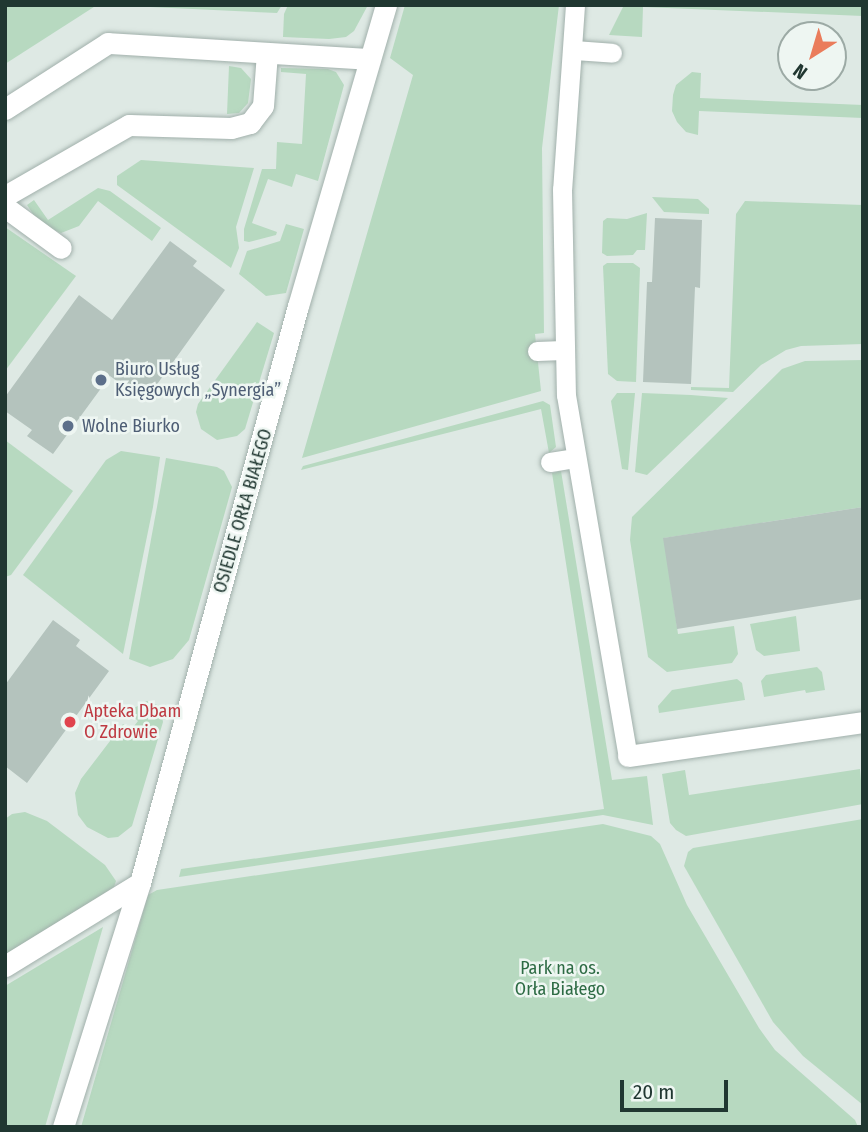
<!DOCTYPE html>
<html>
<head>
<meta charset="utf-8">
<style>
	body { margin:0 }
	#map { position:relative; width:868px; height:1132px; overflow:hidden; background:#dee9e4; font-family:"Fira Sans Condensed",sans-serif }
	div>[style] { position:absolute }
	.green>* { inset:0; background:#b7d9c0 }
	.building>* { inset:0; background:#b4c3bd }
	.roads { filter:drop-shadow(0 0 2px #a1b0ab) drop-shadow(0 0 2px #a1b0ab) }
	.lane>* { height:19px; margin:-9.5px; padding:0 9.5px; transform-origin:9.5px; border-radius:9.5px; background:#fff }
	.street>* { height:21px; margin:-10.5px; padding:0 10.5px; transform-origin:10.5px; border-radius:10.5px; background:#fff }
	.dots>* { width:19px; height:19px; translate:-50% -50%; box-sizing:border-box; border:4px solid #eef6f2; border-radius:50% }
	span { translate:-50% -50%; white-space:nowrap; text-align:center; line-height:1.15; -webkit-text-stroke:5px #eef6f2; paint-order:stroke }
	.service-label { font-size:18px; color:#4e5e75 }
	.left { translate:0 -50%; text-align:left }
	.street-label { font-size:18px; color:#203731 }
	.health-label { font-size:18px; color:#be3a42 }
	.park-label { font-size:18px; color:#2d6b44 }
	.frame { position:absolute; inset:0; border:7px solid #203731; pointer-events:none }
	.north { position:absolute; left:777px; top:21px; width:70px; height:70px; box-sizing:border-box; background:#eef6f2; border:2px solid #9caaa5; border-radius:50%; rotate:217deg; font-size:19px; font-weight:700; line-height:28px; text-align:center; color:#203731 }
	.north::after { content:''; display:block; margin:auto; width:24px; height:32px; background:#ea7c5b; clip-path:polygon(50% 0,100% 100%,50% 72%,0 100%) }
	.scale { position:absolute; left:620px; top:1080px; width:108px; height:32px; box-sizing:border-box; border:4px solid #203731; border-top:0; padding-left:9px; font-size:21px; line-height:24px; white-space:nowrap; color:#203731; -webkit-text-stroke:5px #eef6f2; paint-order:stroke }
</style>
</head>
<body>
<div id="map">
	<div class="green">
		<i style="clip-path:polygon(5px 5px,97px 5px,5px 64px)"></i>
		<i style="clip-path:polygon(108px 5px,282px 5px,277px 13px)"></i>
		<i style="clip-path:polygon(288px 5px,368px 5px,354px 31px,346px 37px,329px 39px,283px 37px,284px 14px)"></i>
		<i style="clip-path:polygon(405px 5px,559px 5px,542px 148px,544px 333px,535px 334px,541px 391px,302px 458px,413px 75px,390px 58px)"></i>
		<i style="clip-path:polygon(624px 5px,863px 5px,863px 16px,643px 7px,642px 37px,609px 35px)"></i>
		<i style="clip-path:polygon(229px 66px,241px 68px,251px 79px,248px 103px,239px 113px,227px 114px)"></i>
		<i style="clip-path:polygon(281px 68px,328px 69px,336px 72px,344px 85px,318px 181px,296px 174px,292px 187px,268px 179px,252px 223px,277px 232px,276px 235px,249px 242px,244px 241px,244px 229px,262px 169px,276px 169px,277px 142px,302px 144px,306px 74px,281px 72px)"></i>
		<i style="clip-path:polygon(692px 72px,701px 73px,700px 98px,863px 105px,863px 118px,699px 111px,698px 135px,686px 132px,677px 122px,672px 111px,673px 95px,676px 85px)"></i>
		<i style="clip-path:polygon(141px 160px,254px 168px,236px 227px,239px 248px,231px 268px,117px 185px,117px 176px)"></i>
		<i style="clip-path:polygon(98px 188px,110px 191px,161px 228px,152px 241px,98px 201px,79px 226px,61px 233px,39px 223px,27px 205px,34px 200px,48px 220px)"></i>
		<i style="clip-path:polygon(652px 197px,698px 199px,709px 209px,709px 214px,664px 212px)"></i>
		<i style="clip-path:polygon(745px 201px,863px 205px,863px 344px,801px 346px,786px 350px,761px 365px,733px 392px,691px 390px,691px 387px,729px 388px,736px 214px)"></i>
		<i style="clip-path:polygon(647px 213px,645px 250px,637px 250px,633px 255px,607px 256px,602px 253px,603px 221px,607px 218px,627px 219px)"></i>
		<i style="clip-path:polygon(286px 224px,304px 229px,286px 293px,266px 296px,239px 274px,247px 251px,280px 241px)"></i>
		<i style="clip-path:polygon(5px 227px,76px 276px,5px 371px)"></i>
		<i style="clip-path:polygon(607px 263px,633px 263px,640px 268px,636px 382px,617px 381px,608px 374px,603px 266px)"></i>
		<i style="clip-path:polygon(257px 322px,274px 333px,245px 429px,237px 436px,217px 440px,201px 429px,196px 412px,198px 404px)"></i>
		<i style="clip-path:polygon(863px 360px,863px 507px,664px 538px,678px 634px,734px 626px,738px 654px,732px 663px,667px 672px,648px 657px,630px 540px,632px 517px,782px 369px,805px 361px)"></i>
		<i style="clip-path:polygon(617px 393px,635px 393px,628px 470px,622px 469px,611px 401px)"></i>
		<i style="clip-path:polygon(642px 393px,691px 395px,728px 398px,647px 475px,635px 472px)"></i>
		<i style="clip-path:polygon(543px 401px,550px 405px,556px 447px,549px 453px,541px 409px,301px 470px,303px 466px)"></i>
		<i style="clip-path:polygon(5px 440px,73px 491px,11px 575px,5px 577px)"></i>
		<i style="clip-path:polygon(121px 451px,160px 457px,153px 507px,123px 654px,23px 575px,106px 460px)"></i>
		<i style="clip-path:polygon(166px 458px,217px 467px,224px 471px,232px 487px,189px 640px,173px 659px,150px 667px,129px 659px)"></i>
		<i style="clip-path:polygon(561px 471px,612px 780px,647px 776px,653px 825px,603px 815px,179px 877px,181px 869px,604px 809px,552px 473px)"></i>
		<i style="clip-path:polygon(796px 616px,800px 651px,764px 656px,756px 650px,750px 624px)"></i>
		<i style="clip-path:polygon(817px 667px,822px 672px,825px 690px,806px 693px,805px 690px,764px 697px,761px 681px,766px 675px)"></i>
		<i style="clip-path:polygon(737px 679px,742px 683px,745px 700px,659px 713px,658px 706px,672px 690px)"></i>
		<i style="clip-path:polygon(147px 701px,160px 706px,163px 722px,132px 826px,118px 837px,108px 838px,87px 827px,78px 815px,75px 793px,81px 779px,123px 724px,131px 730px,138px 721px,130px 714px,134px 708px)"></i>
		<i style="clip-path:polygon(860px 769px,863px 804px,686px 836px,676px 830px,670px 823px,662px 774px,685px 770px,689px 795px)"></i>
		<i style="clip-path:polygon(25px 812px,47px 821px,105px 865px,116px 881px,114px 887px,5px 955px,5px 819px,12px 814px)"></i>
		<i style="clip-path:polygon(863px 819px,863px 1105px,803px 1056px,773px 1022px,684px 866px,688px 852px,693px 848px)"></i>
		<i style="clip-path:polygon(603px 824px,651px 836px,660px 844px,687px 905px,759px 1028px,775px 1050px,855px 1120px,858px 1127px,81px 1127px,148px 895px,157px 890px)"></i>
		<i style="clip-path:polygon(103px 927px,45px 1127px,5px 1127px,5px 986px)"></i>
	</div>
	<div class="building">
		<i style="clip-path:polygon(655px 218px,702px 220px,700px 288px,695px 287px,691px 384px,643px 382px,647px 282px,652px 282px)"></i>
		<i style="clip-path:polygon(170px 241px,197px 261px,193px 266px,225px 290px,145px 401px,110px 376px,53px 454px,27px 436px,32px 430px,5px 411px,5px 397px,79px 295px,112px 320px)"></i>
		<i style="clip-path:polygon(863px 507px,863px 599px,677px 629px,663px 538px)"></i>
		<i style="clip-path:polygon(53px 620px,80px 640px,76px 646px,109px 671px,27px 783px,5px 766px,5px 685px)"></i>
	</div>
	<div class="roads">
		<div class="lane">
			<i style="left:575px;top:5px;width:184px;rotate:94deg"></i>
			<i style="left:562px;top:189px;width:206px;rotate:88.9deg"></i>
			<i style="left:566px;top:395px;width:366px;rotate:80.3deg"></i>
			<i style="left:573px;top:50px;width:39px;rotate:4deg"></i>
			<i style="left:537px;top:351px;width:26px;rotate:-2deg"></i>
			<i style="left:550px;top:462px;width:26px;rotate:-9deg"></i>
		</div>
		<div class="street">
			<i style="left:5px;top:109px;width:122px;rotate:-32.7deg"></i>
			<i style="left:108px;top:43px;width:262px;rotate:3.5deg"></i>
			<i style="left:5px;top:196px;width:143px;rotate:-29.8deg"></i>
			<i style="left:129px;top:125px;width:102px;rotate:1.7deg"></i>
			<i style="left:231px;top:128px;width:20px;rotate:-15deg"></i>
			<i style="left:250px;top:123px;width:21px;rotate:-53deg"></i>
			<i style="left:263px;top:106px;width:53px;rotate:-85.7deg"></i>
			<i style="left:5px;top:207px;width:69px;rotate:36.2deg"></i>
			<i style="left:628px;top:756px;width:237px;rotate:-8.2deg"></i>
			<i style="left:5px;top:966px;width:158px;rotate:-31.6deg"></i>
			<i style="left:63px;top:1127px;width:256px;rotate:-72.5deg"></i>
			<i style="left:140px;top:883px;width:598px;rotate:-74.69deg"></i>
			<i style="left:298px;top:306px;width:314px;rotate:-73.7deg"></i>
		</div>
	</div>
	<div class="dots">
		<i style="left:101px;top:380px;background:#5c6f8a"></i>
		<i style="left:68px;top:426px;background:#5c6f8a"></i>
		<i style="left:70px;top:722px;background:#e0444e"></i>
	</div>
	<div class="service-label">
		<span class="left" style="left:115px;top:380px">Biuro Usług<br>Księgowych „Synergia”</span>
		<span class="left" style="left:82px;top:426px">Wolne Biurko</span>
	</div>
	<div class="street-label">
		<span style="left:243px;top:511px;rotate:-74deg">OSIEDLE ORŁA BIAŁEGO</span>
	</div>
	<div class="health-label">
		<span class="left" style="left:84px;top:722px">Apteka Dbam<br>O Zdrowie</span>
	</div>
	<div class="park-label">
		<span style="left:560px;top:979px">Park na os.<br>Orła Białego</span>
	</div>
	<div class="frame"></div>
	<div class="north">N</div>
	<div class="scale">20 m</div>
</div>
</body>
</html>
